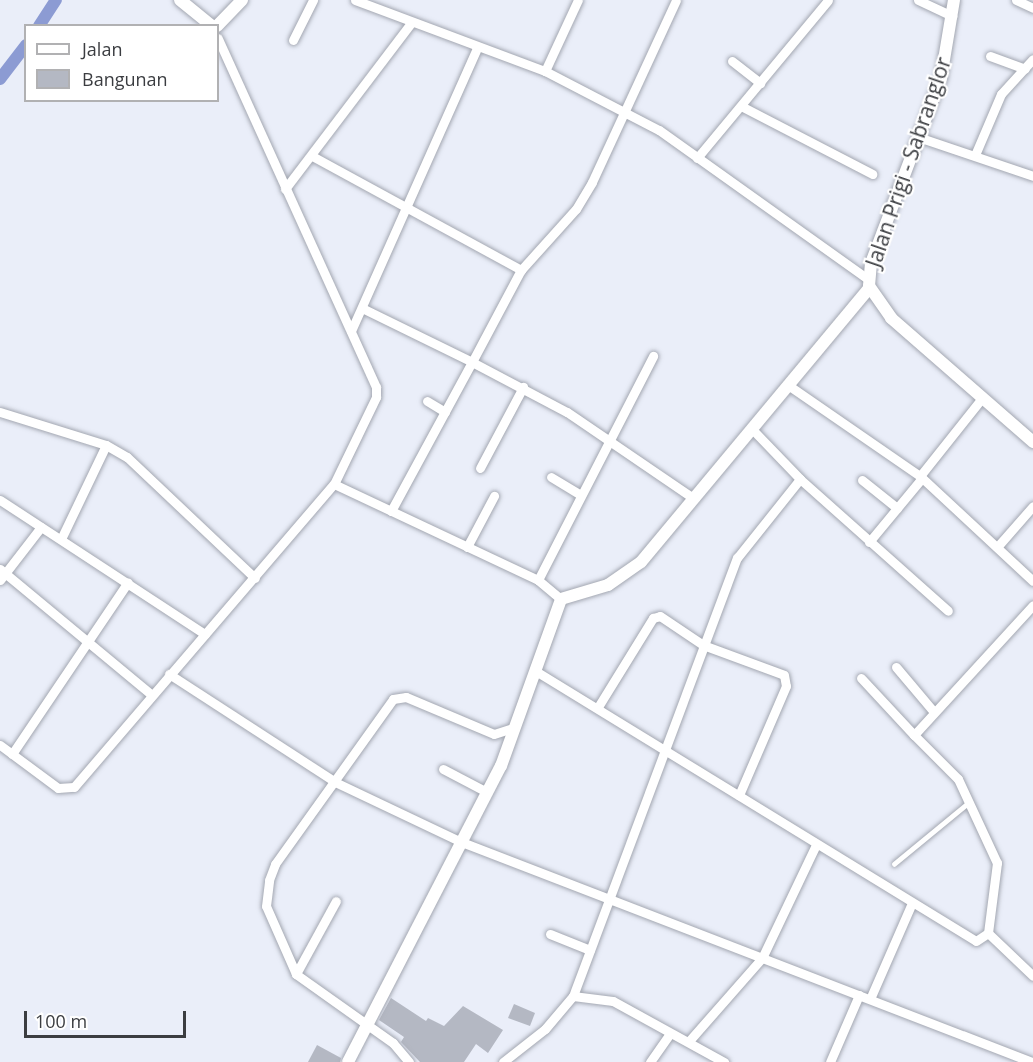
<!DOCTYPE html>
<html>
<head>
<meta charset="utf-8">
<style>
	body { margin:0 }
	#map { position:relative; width:1033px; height:1062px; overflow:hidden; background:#eaeef9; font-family:"Open Sans",sans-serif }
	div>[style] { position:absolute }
	.canal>* { height:12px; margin:-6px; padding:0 6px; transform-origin:6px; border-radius:6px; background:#8c9bd3 }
	.building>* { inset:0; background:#b4b8c3 }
	.roads { filter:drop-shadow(0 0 2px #a3a7b1) drop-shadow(0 0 2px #a3a7b1) }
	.service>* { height:4.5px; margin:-2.25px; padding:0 2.25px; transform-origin:2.25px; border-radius:2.25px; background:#fff }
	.minor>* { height:9px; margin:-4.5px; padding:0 4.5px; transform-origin:4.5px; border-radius:4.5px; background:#fff }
	.tertiary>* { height:12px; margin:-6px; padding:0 6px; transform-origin:6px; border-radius:6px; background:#fff }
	span { translate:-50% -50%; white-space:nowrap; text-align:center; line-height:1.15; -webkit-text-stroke:4.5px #fff; paint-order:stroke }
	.street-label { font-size:21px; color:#3b3d41 }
	.legend { position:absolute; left:24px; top:24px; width:195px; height:78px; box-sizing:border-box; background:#fff; border:2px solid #b1b1b3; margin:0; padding:8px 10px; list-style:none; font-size:18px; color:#3b3d41 }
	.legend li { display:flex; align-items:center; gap:12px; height:30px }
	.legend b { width:30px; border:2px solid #b1b1b3 }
	.scale { position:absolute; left:24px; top:1011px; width:162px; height:27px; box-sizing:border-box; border:3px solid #3b3d41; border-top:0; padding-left:8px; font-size:18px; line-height:21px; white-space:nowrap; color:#3b3d41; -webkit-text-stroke:4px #fff; paint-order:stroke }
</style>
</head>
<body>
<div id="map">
	<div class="canal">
		<i style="left:39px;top:26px;width:31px;rotate:-57deg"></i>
		<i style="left:0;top:79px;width:43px;rotate:-52.6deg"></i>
	</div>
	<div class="building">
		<i style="clip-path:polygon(391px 998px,426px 1021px,428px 1018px,444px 1026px,463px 1006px,503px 1030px,488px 1053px,476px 1044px,464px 1062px,420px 1062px,401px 1042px,404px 1037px,379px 1020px)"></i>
		<i style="clip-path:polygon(514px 1004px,535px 1013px,530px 1026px,508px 1018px)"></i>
		<i style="clip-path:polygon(317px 1045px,341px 1058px,340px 1062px,308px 1062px)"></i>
	</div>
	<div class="roads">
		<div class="service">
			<i style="left:894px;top:864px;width:96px;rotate:-39.5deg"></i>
		</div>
		<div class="minor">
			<i style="left:355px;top:0;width:203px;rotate:20.5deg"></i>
			<i style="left:545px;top:71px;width:128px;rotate:27.4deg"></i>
			<i style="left:659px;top:130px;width:258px;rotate:35.5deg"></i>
			<i style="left:918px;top:0;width:38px;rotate:25deg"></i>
			<i style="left:1016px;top:0;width:19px;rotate:25deg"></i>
			<i style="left:293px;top:40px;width:45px;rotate:-63.4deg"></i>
			<i style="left:990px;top:56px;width:37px;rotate:20deg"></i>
			<i style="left:732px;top:61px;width:36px;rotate:38deg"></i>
			<i style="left:545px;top:71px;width:78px;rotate:-65.1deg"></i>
			<i style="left:741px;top:106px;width:148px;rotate:27.4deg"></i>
			<i style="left:918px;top:137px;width:121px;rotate:18.7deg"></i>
			<i style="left:975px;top:155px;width:66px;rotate:-66.9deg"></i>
			<i style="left:1001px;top:94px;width:47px;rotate:-47.6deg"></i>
			<i style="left:314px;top:157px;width:236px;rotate:28.6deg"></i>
			<i style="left:697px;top:158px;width:205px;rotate:-50.3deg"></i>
			<i style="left:285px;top:189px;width:208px;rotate:-52.8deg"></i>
			<i style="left:364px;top:309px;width:120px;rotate:26.1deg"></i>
			<i style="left:472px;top:362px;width:104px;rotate:-62deg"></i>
			<i style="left:521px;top:270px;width:82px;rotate:-48deg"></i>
			<i style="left:576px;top:209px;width:31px;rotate:-59deg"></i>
			<i style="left:592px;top:182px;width:200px;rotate:-65.2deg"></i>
			<i style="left:351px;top:331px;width:310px;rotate:-66deg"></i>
			<i style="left:788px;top:385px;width:160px;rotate:34.6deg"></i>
			<i style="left:920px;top:476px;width:154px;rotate:42.9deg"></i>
			<i style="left:427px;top:401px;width:21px;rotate:31deg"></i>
			<i style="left:0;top:412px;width:111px;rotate:17.3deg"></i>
			<i style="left:106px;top:445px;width:24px;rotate:30deg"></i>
			<i style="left:127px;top:457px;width:176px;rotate:43.4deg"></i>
			<i style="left:751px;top:428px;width:71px;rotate:46.1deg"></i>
			<i style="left:480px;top:468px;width:92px;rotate:-62deg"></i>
			<i style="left:920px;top:476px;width:100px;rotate:-51.5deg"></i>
			<i style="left:551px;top:477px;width:35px;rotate:31deg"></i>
			<i style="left:862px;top:480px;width:45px;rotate:38.7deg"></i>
			<i style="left:334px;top:484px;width:225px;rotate:25.2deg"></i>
			<i style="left:538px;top:580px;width:30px;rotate:40deg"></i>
			<i style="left:0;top:500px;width:245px;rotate:33.2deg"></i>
			<i style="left:391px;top:511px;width:170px;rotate:-61.5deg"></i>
			<i style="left:472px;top:362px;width:107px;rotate:27.8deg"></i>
			<i style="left:567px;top:412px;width:153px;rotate:34.3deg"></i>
			<i style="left:61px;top:539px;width:104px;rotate:-64.4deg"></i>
			<i style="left:869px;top:542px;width:83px;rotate:-50.4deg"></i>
			<i style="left:998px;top:546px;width:53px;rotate:-48.8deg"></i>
			<i style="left:467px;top:547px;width:58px;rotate:-62.1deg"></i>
			<i style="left:0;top:569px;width:197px;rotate:39.7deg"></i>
			<i style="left:0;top:580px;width:67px;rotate:-52.3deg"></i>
			<i style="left:538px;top:580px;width:252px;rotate:-62.8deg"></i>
			<i style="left:896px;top:667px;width:59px;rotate:49.8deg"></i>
			<i style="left:534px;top:670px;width:518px;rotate:31.51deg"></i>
			<i style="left:976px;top:941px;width:14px;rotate:-34deg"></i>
			<i style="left:988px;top:933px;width:71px;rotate:-82.7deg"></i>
			<i style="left:997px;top:863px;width:93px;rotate:-114.9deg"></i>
			<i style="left:958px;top:779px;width:62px;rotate:-135deg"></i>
			<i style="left:914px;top:735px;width:176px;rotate:-47.5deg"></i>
			<i style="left:169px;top:674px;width:198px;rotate:33deg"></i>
			<i style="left:335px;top:782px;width:137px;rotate:25.4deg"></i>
			<i style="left:459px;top:841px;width:614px;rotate:21.09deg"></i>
			<i style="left:861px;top:678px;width:78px;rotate:47.1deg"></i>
			<i style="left:598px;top:707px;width:105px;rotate:-58.3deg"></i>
			<i style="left:653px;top:618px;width:7px;rotate:-16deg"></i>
			<i style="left:660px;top:616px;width:52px;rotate:34deg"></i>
			<i style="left:703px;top:645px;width:86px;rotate:20.3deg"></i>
			<i style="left:784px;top:675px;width:11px;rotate:80deg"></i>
			<i style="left:786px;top:686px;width:119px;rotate:113.3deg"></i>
			<i style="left:0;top:745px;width:72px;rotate:36.6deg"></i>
			<i style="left:58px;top:788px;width:16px;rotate:-4deg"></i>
			<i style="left:74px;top:787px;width:399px;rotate:-49.4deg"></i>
			<i style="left:334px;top:484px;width:97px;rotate:-64.2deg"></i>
			<i style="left:376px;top:397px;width:10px;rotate:-90deg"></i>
			<i style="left:376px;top:387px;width:383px;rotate:-114.4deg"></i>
			<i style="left:12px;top:754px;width:207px;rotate:-56deg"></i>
			<i style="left:443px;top:769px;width:50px;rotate:27.6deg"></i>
			<i style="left:988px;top:933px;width:62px;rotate:43.7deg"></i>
			<i style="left:550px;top:934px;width:43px;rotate:21.8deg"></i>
			<i style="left:296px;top:974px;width:83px;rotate:-61.3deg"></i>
			<i style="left:573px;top:996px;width:40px;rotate:7.1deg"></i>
			<i style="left:613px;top:1001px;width:127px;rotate:28.8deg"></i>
			<i style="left:870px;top:999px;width:105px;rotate:-66.4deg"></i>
			<i style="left:689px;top:1041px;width:111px;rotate:-48.7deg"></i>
			<i style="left:762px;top:958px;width:125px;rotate:-64.5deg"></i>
			<i style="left:409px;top:1062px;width:25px;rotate:-130deg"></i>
			<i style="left:393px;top:1043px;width:119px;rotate:-144.6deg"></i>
			<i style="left:296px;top:974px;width:74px;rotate:-113.8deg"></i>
			<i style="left:266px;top:906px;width:26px;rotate:-83deg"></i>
			<i style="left:269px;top:880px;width:17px;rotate:-69deg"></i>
			<i style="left:275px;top:864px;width:203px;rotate:-54.4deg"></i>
			<i style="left:393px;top:699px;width:13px;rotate:-9deg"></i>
			<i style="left:406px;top:697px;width:95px;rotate:22.8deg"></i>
			<i style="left:494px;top:734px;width:22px;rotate:-18deg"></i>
			<i style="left:503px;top:1062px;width:53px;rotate:-38.2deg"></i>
			<i style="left:545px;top:1029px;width:43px;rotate:-49.7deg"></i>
			<i style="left:573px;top:996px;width:468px;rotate:-69.5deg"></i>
			<i style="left:737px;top:558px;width:101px;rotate:-51.4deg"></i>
			<i style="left:800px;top:479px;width:198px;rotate:41.7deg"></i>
			<i style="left:650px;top:1062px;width:35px;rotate:-55deg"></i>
			<i style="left:830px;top:1062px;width:73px;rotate:-66.6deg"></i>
		</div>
		<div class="tertiary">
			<i style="left:180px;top:0;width:41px;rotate:39.1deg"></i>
			<i style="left:954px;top:0;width:79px;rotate:99.5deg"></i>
			<i style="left:941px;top:78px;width:198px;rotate:110.7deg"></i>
			<i style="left:871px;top:263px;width:23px;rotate:95deg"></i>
			<i style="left:869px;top:286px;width:39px;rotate:55deg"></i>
			<i style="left:891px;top:318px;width:189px;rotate:41.1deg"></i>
			<i style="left:217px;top:26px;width:36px;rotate:-46deg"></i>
			<i style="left:348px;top:1062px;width:333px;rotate:-62.7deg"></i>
			<i style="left:501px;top:766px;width:177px;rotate:-70.2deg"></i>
			<i style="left:561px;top:599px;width:49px;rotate:-16.6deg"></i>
			<i style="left:608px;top:585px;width:40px;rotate:-34.9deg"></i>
			<i style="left:641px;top:562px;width:356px;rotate:-50.2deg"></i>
		</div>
	</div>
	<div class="street-label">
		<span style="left:908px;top:162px;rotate:-71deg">Jalan Prigi - Sabranglor</span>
	</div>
	<ul class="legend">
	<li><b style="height:8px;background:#fff"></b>Jalan</li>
	<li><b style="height:16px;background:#b4b8c3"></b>Bangunan</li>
	</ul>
	<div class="scale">100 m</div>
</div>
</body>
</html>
